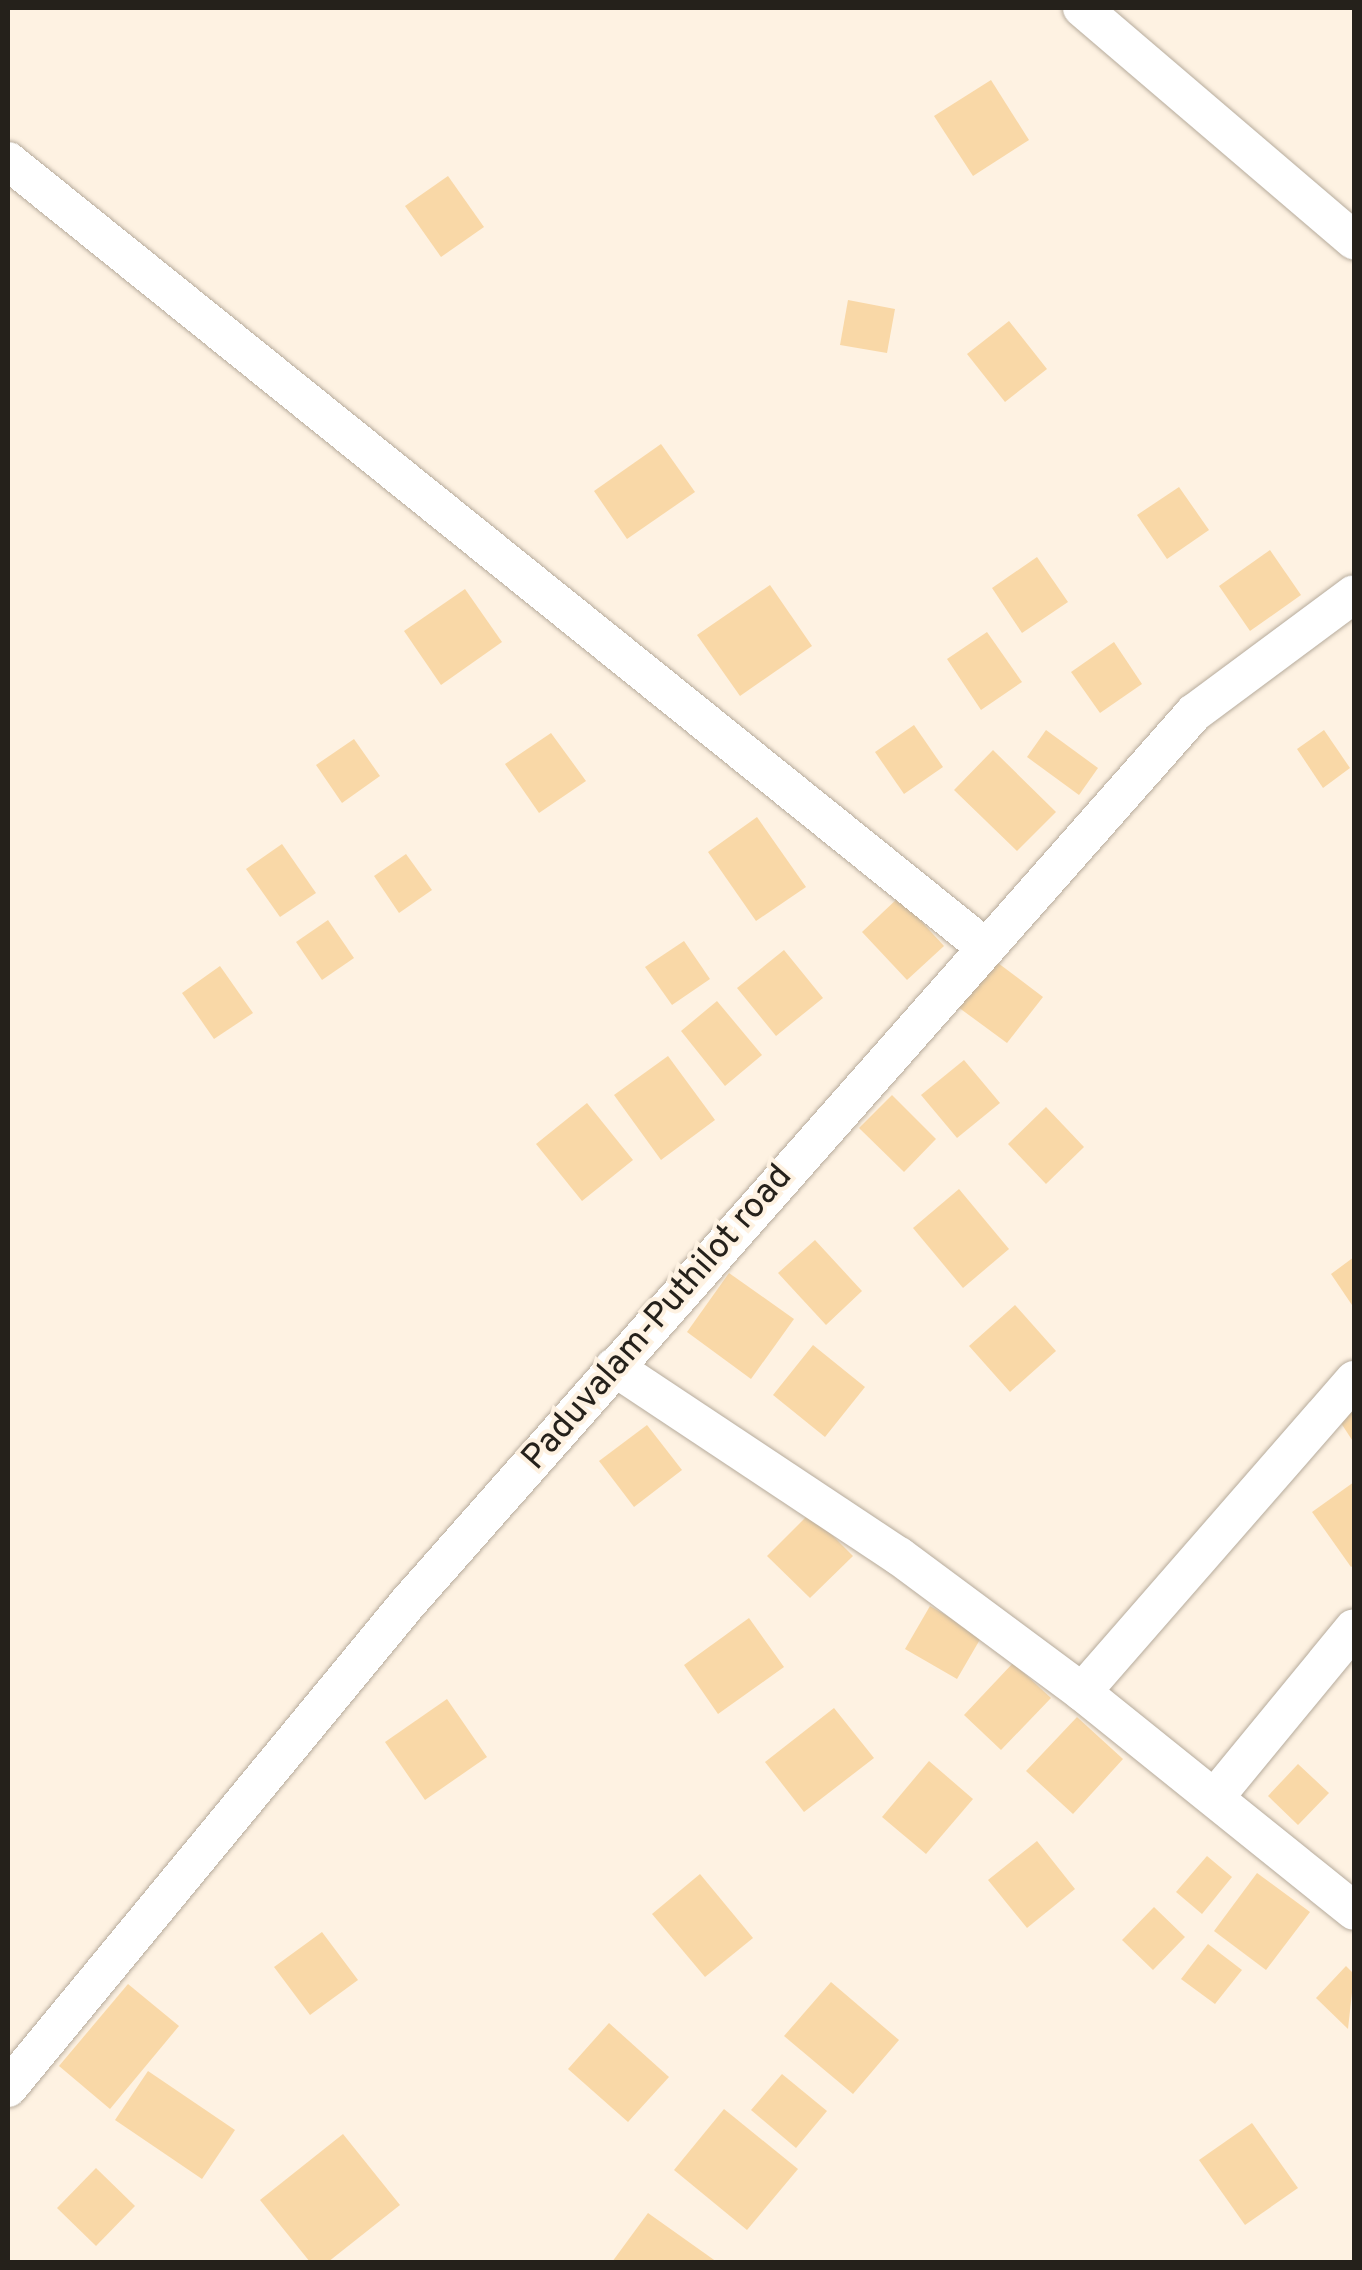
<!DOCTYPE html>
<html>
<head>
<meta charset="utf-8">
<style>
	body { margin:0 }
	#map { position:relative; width:1362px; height:2270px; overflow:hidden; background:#fef2e2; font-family:Overpass,sans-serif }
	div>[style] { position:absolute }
	.building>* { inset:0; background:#f9d8a7 }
	.roads { filter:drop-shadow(0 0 2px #b6ab9c) drop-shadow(0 0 2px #b6ab9c) }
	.minor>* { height:38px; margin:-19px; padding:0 19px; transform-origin:19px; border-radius:19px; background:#fff }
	span { translate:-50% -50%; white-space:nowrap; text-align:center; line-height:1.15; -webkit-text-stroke:8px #fef2e2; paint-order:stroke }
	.street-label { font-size:35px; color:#25211b }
	.frame { position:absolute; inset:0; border:10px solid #25211b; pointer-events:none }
</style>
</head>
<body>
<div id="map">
	<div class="building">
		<i style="clip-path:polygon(991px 80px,1029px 140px,973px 176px,934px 116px)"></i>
		<i style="clip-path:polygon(448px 176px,484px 227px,441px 257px,405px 206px)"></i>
		<i style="clip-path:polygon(848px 300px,895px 309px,887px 353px,840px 345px)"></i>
		<i style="clip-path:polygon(1009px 321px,1047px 369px,1005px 402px,967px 354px)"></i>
		<i style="clip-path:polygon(661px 444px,695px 492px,627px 539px,594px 491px)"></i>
		<i style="clip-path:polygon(1179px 487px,1209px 530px,1167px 559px,1137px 515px)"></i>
		<i style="clip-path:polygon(1270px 550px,1301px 595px,1250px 631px,1219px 586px)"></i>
		<i style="clip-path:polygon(1037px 557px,1068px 602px,1022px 633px,992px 588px)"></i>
		<i style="clip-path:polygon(770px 585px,812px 646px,740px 696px,697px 635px)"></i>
		<i style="clip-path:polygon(465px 589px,502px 642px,441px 685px,404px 631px)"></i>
		<i style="clip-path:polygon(987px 632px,1022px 682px,981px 710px,947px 659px)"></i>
		<i style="clip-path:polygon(1114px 642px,1142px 684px,1100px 713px,1071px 672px)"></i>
		<i style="clip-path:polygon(914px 725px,943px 767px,904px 794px,875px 752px)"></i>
		<i style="clip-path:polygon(1046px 730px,1098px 768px,1079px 795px,1027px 757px)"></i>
		<i style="clip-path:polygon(1324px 730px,1350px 768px,1323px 788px,1297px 749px)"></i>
		<i style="clip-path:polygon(551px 733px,586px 781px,539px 813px,505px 764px)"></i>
		<i style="clip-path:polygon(354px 739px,380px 776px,342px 803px,316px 765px)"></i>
		<i style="clip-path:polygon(993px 750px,1056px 812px,1017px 851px,954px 790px)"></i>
		<i style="clip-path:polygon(757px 817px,806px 887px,756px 921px,708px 852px)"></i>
		<i style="clip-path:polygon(282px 844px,316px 893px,280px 917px,246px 869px)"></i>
		<i style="clip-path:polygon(406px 854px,432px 890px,399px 913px,374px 876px)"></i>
		<i style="clip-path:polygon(899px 897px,944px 946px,907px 980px,862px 932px)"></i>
		<i style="clip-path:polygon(328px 920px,354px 958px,322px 980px,296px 942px)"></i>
		<i style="clip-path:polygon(684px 941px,710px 979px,672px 1005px,645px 967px)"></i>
		<i style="clip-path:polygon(784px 950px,823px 998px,776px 1036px,737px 988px)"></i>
		<i style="clip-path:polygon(994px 960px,1043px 997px,1007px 1043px,958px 1007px)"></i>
		<i style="clip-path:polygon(220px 966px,253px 1013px,214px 1039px,182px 993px)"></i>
		<i style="clip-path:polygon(717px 1001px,762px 1055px,725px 1086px,681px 1031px)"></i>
		<i style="clip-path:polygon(668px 1056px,715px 1120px,661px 1160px,614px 1095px)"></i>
		<i style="clip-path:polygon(964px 1060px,1000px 1103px,957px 1138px,921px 1095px)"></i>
		<i style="clip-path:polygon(892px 1095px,936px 1139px,904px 1172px,859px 1128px)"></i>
		<i style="clip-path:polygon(587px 1103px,633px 1160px,582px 1201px,536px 1144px)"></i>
		<i style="clip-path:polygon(1046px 1107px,1084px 1147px,1046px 1184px,1008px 1144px)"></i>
		<i style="clip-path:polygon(959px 1189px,1009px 1249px,963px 1288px,913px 1228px)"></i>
		<i style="clip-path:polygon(815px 1240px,862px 1291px,826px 1325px,778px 1273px)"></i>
		<i style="clip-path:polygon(1354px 1257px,1354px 1308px,1331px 1274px)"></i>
		<i style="clip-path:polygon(729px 1273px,794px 1319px,751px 1379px,687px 1332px)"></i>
		<i style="clip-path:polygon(1015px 1305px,1056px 1351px,1010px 1392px,969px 1346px)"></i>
		<i style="clip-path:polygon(813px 1345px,865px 1387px,825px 1437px,773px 1395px)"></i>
		<i style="clip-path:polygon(1354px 1409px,1354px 1443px,1339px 1420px)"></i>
		<i style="clip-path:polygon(647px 1425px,682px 1470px,634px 1507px,599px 1461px)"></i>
		<i style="clip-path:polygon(1354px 1482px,1354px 1565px,1351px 1567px,1312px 1512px)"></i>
		<i style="clip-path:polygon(810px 1513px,853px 1556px,810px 1598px,767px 1556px)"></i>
		<i style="clip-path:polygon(930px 1606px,982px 1636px,957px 1679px,905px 1649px)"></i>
		<i style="clip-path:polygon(749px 1618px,784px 1667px,718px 1714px,684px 1665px)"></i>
		<i style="clip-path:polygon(1013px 1663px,1051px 1698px,1001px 1750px,964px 1715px)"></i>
		<i style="clip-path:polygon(447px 1699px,487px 1757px,425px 1800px,385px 1742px)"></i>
		<i style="clip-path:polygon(834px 1708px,874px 1758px,804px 1812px,765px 1762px)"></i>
		<i style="clip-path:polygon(1077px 1717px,1123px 1759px,1073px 1814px,1026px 1771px)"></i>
		<i style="clip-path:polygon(929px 1761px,973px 1799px,926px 1854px,882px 1817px)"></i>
		<i style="clip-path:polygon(1298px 1764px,1329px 1793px,1298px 1825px,1268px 1796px)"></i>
		<i style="clip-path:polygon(1037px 1841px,1075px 1889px,1027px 1928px,988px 1880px)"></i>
		<i style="clip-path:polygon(1207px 1856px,1232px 1877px,1202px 1914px,1176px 1892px)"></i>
		<i style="clip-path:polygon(1257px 1873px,1310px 1912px,1266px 1970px,1214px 1931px)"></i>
		<i style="clip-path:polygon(700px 1874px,753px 1938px,705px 1977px,652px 1914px)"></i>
		<i style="clip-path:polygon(1154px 1907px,1185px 1937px,1153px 1970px,1122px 1940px)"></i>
		<i style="clip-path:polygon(322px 1932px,358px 1980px,310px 2015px,274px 1967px)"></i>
		<i style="clip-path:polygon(1208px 1944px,1242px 1970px,1215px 2004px,1181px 1979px)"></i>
		<i style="clip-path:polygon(1346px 1966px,1354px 1974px,1348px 2029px,1316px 1998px)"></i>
		<i style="clip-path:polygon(831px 1982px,899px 2040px,853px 2094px,784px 2036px)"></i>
		<i style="clip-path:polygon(128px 1984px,179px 2026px,110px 2109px,59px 2066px)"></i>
		<i style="clip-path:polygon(609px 2023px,669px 2077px,628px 2122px,568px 2069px)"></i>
		<i style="clip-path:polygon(148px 2071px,235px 2130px,202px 2179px,115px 2120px)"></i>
		<i style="clip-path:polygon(782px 2074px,827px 2111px,796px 2148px,751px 2110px)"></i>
		<i style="clip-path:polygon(724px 2109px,798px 2169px,747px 2230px,674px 2170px)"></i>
		<i style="clip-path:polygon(1252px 2123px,1298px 2188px,1245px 2225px,1199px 2160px)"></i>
		<i style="clip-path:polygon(343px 2134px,400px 2205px,328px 2262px,310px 2262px,260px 2200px)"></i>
		<i style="clip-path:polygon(96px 2168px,135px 2206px,96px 2246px,57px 2208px)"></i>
		<i style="clip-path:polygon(648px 2213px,717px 2262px,612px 2262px)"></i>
	</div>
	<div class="roads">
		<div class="minor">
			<i style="left:1082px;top:8px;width:358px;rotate:40.5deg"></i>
			<i style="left:8px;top:161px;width:1254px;rotate:38.82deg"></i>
			<i style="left:614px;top:1367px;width:342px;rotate:33.6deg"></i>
			<i style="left:899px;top:1556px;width:228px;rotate:36.6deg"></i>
			<i style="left:1082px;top:1692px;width:414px;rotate:-48.9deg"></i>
			<i style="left:1082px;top:1692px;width:349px;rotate:38.8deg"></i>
			<i style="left:1216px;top:1796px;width:217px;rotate:-50.6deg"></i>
			<i style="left:8px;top:2088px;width:627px;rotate:-50.5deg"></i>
			<i style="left:407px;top:1604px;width:1189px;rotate:-48.55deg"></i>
			<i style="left:1194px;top:713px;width:199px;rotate:-36.6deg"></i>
		</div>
	</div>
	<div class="street-label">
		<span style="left:658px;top:1318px;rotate:-49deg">Paduvalam-Puthilot road</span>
	</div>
	<div class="frame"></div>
</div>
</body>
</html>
